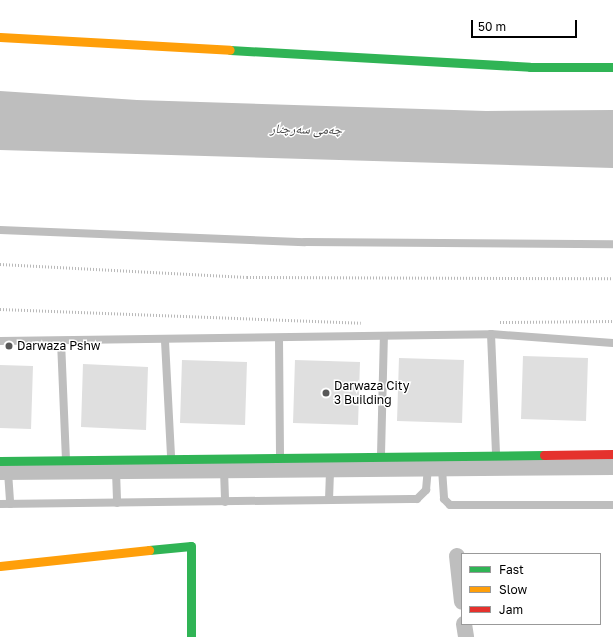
<!DOCTYPE html>
<html>
<head>
<meta charset="utf-8">
<style>
	body { margin:0 }
	#map { position:relative; width:613px; height:637px; overflow:hidden; background:#fff; font-family:"Golos Text","Noto Naskh Arabic",sans-serif }
	div>[style] { position:absolute }
	.water>* { inset:0; background:#bebebe }
	.building>* { inset:0; background:#dfdfdf }
	.path>* { height:2.5px; margin-top:-1.25px; transform-origin:0; background:repeating-linear-gradient(90deg,#b9b9b9 0 1px,transparent 0 3px) }
	.lane>* { height:8px; margin:-4px; padding:0 4px; transform-origin:4px; border-radius:4px; background:#bebebe }
	.street>* { height:16px; margin:-8px; padding:0 8px; transform-origin:8px; border-radius:8px; background:#bebebe }
	.fast>* { height:9px; margin:-4.5px; padding:0 4.5px; transform-origin:4.5px; border-radius:4.5px; background:#30b455 }
	.slow>* { height:9px; margin:-4.5px; padding:0 4.5px; transform-origin:4.5px; border-radius:4.5px; background:#ff9f0a }
	.jam>* { height:9px; margin:-4.5px; padding:0 4.5px; transform-origin:4.5px; border-radius:4.5px; background:#e5322d }
	.dots>* { width:11px; height:11px; translate:-50% -50%; box-sizing:border-box; border:2px solid #fff; border-radius:50% }
	span { translate:-50% -50%; white-space:nowrap; text-align:center; line-height:1.15; -webkit-text-stroke:3px #fff; paint-order:stroke }
	.poi-label { font-size:12px; color:#000 }
	.left { translate:0 -50%; text-align:left }
	.water-label { font-size:13px; color:#434343; font-style:italic }
	.legend { position:absolute; left:461px; top:553px; width:140px; height:72px; box-sizing:border-box; background:#fff; border:1px solid #999; margin:0; padding:5px 7px; list-style:none; font-size:12px; color:#000 }
	.legend li { display:flex; align-items:center; gap:8px; height:20px }
	.legend b { width:20px; border:1px solid #999 }
	.scale { position:absolute; left:471px; top:20px; width:106px; height:18px; box-sizing:border-box; border:2px solid #000; border-top:0; padding-left:5px; font-size:12px; line-height:14px; white-space:nowrap; color:#000; -webkit-text-stroke:3px #fff; paint-order:stroke }
</style>
</head>
<body>
<div id="map">
	<div class="water">
		<i style="clip-path:polygon(0 91px,137px 100px,486px 111px,613px 110px,613px 168px,0 150px)"></i>
	</div>
	<div class="building">
		<i style="clip-path:polygon(523px 356px,588px 358px,586px 421px,521px 419px)"></i>
		<i style="clip-path:polygon(399px 358px,464px 360px,462px 423px,397px 421px)"></i>
		<i style="clip-path:polygon(182px 360px,247px 362px,245px 425px,180px 423px)"></i>
		<i style="clip-path:polygon(295px 360px,360px 362px,358px 425px,293px 423px)"></i>
		<i style="clip-path:polygon(83px 364px,148px 367px,146px 430px,81px 427px)"></i>
		<i style="clip-path:polygon(0 365px,33px 366px,31px 429px,0 428px)"></i>
	</div>
	<div class="path">
		<i style="left:0;top:264px;width:247px;rotate:3deg"></i>
		<i style="left:247px;top:277px;width:366px;rotate:0.2deg"></i>
		<i style="left:0;top:309px;width:361px;rotate:2.2deg"></i>
		<i style="left:500px;top:322px;width:113px;rotate:-0.5deg"></i>
	</div>
	<div class="lane">
		<i style="left:0;top:230px;width:305px;rotate:2.3deg"></i>
		<i style="left:305px;top:242px;width:308px;rotate:0.4deg"></i>
		<i style="left:491px;top:334px;width:120px;rotate:87.6deg"></i>
		<i style="left:279px;top:339px;width:117px;rotate:89.5deg"></i>
		<i style="left:0;top:341px;width:491px;rotate:-0.8deg"></i>
		<i style="left:491px;top:334px;width:122px;rotate:4.2deg"></i>
		<i style="left:61px;top:341px;width:118px;rotate:87.6deg"></i>
		<i style="left:165px;top:341px;width:116px;rotate:87deg"></i>
		<i style="left:381px;top:455px;width:119px;rotate:-88.6deg"></i>
		<i style="left:442px;top:469px;width:30px;rotate:86deg"></i>
		<i style="left:444px;top:499px;width:8px;rotate:45deg"></i>
		<i style="left:450px;top:505px;width:163px"></i>
		<i style="left:224px;top:470px;width:32px;rotate:88deg"></i>
		<i style="left:116px;top:471px;width:32px;rotate:88deg"></i>
		<i style="left:8px;top:472px;width:32px;rotate:86deg"></i>
		<i style="left:329px;top:500px;width:30px;rotate:-88deg"></i>
		<i style="left:0;top:504px;width:411px;rotate:-0.7deg"></i>
		<i style="left:411px;top:499px;width:6px"></i>
		<i style="left:417px;top:499px;width:13px;rotate:-45deg"></i>
		<i style="left:426px;top:490px;width:21px;rotate:-85deg"></i>
	</div>
	<div class="street">
		<i style="left:0;top:472px;width:613px;rotate:-0.47deg"></i>
		<i style="left:457px;top:556px;width:46px;rotate:83.8deg"></i>
		<i style="left:464px;top:624px;width:13px;rotate:81deg"></i>
	</div>
	<div class="fast">
		<i style="left:230px;top:50px;width:300px;rotate:3.2deg"></i>
		<i style="left:530px;top:67px;width:83px"></i>
		<i style="left:0;top:461px;width:544px;rotate:-0.63deg"></i>
		<i style="left:149px;top:550px;width:42px;rotate:-5.4deg"></i>
		<i style="left:191px;top:546px;width:91px;rotate:90deg"></i>
	</div>
	<div class="slow">
		<i style="left:0;top:37px;width:230px;rotate:3.2deg"></i>
		<i style="left:0;top:566px;width:150px;rotate:-6.1deg"></i>
	</div>
	<div class="jam">
		<i style="left:544px;top:455px;width:69px;rotate:-0.8deg"></i>
	</div>
	<div class="dots">
		<i style="left:9px;top:346px;background:#595959"></i>
		<i style="left:326px;top:393px;background:#595959"></i>
	</div>
	<div class="poi-label">
		<span class="left" style="left:17px;top:346px">Darwaza Pshw</span>
		<span class="left" style="left:334px;top:393px">Darwaza City<br>3 Building</span>
	</div>
	<div class="water-label">
		<span style="left:306px;top:129px;rotate:1deg">چەمی سەرچنار</span>
	</div>
	<ul class="legend">
	<li><b style="height:5px;background:#30b455"></b>Fast</li>
	<li><b style="height:5px;background:#ff9f0a"></b>Slow</li>
	<li><b style="height:5px;background:#e5322d"></b>Jam</li>
	</ul>
	<div class="scale">50 m</div>
</div>
</body>
</html>
